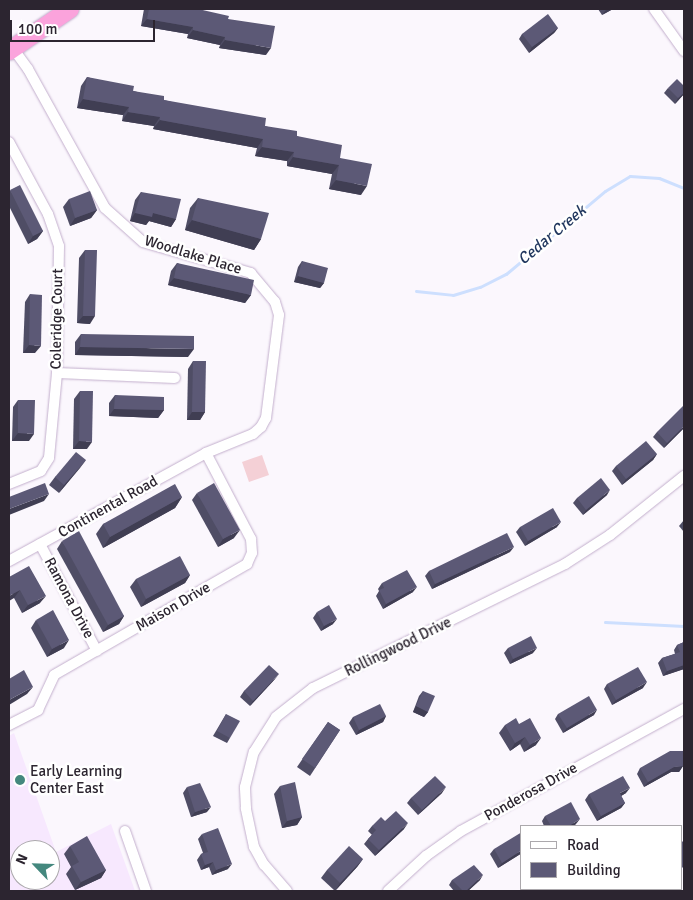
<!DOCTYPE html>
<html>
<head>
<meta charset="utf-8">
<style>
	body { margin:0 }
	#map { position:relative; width:693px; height:900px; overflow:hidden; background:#fbf7fd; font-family:Signika,sans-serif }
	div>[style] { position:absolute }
	.built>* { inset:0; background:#f7e8fe }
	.green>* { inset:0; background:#f4d0d6 }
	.stream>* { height:3px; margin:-1.5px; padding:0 1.5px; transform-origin:1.5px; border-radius:1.5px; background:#cddffe }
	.roads { filter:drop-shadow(0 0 1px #c3afcd) drop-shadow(0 0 1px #c3afcd) }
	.street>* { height:10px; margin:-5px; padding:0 5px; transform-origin:5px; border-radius:5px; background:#fff }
	.highway>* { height:18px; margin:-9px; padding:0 9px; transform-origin:9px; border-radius:9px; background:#fba3dc }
	.wall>* { inset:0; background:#4f4d65 }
	.shaded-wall>* { inset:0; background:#403e53 }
	.building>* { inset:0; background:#5c5976 }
	.dots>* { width:14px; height:14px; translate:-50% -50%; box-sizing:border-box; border:2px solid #fff; border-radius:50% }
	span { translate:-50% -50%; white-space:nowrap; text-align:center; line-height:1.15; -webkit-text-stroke:5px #fff; paint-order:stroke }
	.street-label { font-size:15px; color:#2c2530 }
	.poi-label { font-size:15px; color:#2c2530 }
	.left { translate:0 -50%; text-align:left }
	.water-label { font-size:16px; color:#1f355d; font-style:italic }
	.frame { position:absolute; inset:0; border:10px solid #2c2530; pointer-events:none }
	.legend { position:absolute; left:520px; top:825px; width:162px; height:65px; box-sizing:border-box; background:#fff; border:1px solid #aba8ac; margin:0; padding:6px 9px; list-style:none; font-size:15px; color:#2c2530 }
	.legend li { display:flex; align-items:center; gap:10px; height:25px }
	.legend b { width:25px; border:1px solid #aba8ac }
	.north { position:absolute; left:10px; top:840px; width:50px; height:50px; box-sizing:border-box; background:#fff; border:1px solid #aba8ac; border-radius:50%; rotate:294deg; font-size:14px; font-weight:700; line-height:20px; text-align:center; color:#2c2530 }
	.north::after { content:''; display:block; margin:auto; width:18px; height:22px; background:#44887e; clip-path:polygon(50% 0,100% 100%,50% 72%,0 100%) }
	.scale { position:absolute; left:10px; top:20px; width:145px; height:22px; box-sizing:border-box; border:2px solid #2c2530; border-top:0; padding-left:6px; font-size:15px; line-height:18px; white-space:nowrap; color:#2c2530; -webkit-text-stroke:4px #fff; paint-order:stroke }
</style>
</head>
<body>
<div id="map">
	<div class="built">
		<i style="clip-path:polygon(evenodd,14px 733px,56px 852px,111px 824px,135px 891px,9px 891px,9px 736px,14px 733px,20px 850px,50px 850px,50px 880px,20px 880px,20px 850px)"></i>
	</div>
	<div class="green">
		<i style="clip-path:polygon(262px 455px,269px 475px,249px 482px,242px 462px)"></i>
	</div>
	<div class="stream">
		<i style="left:416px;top:291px;width:37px;rotate:6deg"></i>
		<i style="left:453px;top:295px;width:28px;rotate:-17deg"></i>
		<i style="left:480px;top:287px;width:29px;rotate:-27deg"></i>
		<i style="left:506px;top:274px;width:129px;rotate:-40deg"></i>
		<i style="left:605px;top:191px;width:29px;rotate:-31deg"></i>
		<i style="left:630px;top:176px;width:29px;rotate:4deg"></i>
		<i style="left:659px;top:178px;width:27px;rotate:22deg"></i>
		<i style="left:605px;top:622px;width:79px;rotate:2.9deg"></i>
	</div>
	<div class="roads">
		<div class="street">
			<i style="left:654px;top:9px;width:52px;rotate:54.5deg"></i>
			<i style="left:9px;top:142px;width:82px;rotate:61.6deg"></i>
			<i style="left:48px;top:214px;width:34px;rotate:71deg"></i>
			<i style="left:59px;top:246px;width:127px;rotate:90.9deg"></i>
			<i style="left:57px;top:373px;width:85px;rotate:95.4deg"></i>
			<i style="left:49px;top:458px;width:15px;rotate:122deg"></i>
			<i style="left:41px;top:471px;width:35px;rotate:158deg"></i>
			<i style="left:57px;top:373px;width:118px;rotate:2.4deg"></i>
			<i style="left:40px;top:544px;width:121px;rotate:62deg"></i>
			<i style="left:9px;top:561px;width:225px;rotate:-28.7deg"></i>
			<i style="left:206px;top:453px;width:51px;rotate:-22deg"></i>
			<i style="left:253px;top:434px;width:11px;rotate:-41deg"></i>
			<i style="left:261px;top:427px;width:10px;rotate:-61deg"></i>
			<i style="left:266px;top:418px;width:104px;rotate:-82.8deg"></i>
			<i style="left:279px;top:315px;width:14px;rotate:-107deg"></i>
			<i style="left:275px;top:302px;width:38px;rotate:-130deg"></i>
			<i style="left:251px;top:273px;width:112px;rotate:-164deg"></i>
			<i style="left:143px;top:242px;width:51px;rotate:-138.2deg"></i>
			<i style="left:105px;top:208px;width:159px;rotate:-119deg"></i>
			<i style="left:28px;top:69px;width:26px;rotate:-126deg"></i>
			<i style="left:9px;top:725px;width:33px;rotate:-27deg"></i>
			<i style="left:38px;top:710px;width:38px;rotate:-65deg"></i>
			<i style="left:54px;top:675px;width:223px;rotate:-29.9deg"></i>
			<i style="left:247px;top:564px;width:12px;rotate:-66deg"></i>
			<i style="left:252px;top:553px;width:14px;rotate:-94deg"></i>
			<i style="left:251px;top:539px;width:97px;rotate:-117.6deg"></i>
			<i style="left:125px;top:831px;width:64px;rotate:70.7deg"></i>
			<i style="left:287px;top:891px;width:35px;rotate:-131deg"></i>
			<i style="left:264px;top:865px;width:21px;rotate:-119deg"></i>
			<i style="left:254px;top:847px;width:40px;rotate:-102deg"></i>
			<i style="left:246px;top:808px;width:21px;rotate:-93deg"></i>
			<i style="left:245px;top:787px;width:36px;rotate:-76deg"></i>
			<i style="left:254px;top:752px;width:41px;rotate:-57.8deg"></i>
			<i style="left:276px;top:717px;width:47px;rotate:-38.1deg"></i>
			<i style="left:313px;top:688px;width:281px;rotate:-26.2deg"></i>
			<i style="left:565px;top:564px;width:54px;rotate:-32.8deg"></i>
			<i style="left:610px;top:535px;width:95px;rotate:-38.6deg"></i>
			<i style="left:388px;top:891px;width:52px;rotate:-42.6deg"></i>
			<i style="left:426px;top:856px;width:43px;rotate:-35.5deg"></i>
			<i style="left:461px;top:831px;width:254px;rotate:-28.7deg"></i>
		</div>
		<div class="highway">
			<i style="left:9px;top:51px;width:74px;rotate:-34.5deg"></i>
		</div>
	</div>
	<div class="wall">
		<i style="clip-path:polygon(144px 9px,198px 9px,228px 19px,266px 55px,219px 48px,220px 45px,187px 38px,188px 34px,141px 26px)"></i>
		<i style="clip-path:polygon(598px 9px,613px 9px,602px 15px)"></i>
		<i style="clip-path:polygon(558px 28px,554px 33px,529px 53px,519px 39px,522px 34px)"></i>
		<i style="clip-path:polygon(87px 77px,164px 100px,265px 126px,297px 136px,340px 158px,361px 195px,329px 189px,332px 174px,287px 166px,287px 161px,255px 156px,257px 148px,153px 129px,154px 126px,122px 121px,123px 115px,77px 108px,81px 86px)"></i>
		<i style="clip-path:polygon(668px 88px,684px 94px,675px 104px,664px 93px)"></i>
		<i style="clip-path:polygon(10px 190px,43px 231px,37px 239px,28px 244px,9px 206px,9px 192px)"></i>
		<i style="clip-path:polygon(141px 192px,176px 219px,171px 227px,149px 221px,146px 225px,130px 221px,135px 200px)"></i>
		<i style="clip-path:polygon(198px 198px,261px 239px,254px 250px,185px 230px,190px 208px)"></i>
		<i style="clip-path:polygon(69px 199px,97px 210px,91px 218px,70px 226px,63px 207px)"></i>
		<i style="clip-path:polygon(85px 250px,90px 324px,77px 323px,79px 258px)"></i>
		<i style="clip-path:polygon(302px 261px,324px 283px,320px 288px,294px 282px,298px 267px)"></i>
		<i style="clip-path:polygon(177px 263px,251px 295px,245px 303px,168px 285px,171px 271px)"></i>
		<i style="clip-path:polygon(30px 294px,35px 353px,23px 353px,25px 302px)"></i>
		<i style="clip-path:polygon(81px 334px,188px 357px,75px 355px,75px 342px)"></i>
		<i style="clip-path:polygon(193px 361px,205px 412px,200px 420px,187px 420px,188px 369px)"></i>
		<i style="clip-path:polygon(80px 391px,87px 449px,73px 449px,74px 399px)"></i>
		<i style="clip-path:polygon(115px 395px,164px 410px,158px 418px,109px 416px,109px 403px)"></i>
		<i style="clip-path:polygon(18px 400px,29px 441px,12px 441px,13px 407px)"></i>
		<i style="clip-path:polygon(684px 428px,664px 448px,653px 437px,657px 432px)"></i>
		<i style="clip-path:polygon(657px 454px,653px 460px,622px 485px,612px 471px,616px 466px)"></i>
		<i style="clip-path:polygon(86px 460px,59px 493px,49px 485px,55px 477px)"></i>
		<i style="clip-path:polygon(197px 493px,234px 538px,218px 547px,192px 500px)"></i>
		<i style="clip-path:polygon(607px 495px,583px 515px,573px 503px,577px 498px)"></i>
		<i style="clip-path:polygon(182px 497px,175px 508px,103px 548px,96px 534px,103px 524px)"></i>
		<i style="clip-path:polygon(684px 520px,684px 532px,679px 526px)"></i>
		<i style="clip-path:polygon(520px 527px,557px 527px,525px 546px,516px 532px)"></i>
		<i style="clip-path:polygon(62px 541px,124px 616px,119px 624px,103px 632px,57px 549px)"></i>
		<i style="clip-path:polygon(510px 552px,432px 589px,425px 576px,429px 571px)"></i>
		<i style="clip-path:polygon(190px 575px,185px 583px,141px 607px,130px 587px,136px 579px)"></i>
		<i style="clip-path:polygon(9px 577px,40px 603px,22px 613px,14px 598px)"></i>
		<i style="clip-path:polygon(382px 583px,413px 592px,383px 609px,376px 596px,379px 591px,378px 589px)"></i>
		<i style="clip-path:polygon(317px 612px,333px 624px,321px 631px,313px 618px)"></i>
		<i style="clip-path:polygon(36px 620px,64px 648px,47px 657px,31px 628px)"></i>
		<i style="clip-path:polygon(684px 642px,684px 669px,663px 676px,658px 663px,662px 658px,675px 654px,674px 650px,677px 645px)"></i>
		<i style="clip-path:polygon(508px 648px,533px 653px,510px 664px,504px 653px)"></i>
		<i style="clip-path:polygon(275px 679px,250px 706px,240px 697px,244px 691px)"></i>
		<i style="clip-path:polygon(607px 684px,643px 688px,612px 705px,604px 689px)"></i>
		<i style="clip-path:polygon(423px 691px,428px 712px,424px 717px,413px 712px,419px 696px)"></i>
		<i style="clip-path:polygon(226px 714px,230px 738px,227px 743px,213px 736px)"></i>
		<i style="clip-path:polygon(558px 714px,594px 715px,563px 733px,555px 719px)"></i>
		<i style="clip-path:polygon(386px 716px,383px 722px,356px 735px,349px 723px,353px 717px)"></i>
		<i style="clip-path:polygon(328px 722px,340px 730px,310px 776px,297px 767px)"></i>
		<i style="clip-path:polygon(519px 724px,536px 745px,524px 752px,520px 744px,510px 751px,499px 733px,505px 725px)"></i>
		<i style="clip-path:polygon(683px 766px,679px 772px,671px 772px,644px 787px,637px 774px,640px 768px)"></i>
		<i style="clip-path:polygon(280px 786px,302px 817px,297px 825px,282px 828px,274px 794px)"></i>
		<i style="clip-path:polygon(187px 787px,207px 812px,191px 817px,183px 793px)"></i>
		<i style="clip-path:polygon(442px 793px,418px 815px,407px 803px,411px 798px)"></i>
		<i style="clip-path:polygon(626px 793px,621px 796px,625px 803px,621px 808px,597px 821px,585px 800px,589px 794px)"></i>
		<i style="clip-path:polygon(545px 816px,576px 824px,573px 826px,544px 826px,542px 821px)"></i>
		<i style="clip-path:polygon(385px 821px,404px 829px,375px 856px,364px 844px,368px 839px,372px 835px,368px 831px,372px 826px)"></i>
		<i style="clip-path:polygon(202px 834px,228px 869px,212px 875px,209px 867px,201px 870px,197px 860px,201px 854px,203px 853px,198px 839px)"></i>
		<i style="clip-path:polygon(70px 846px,106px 870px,101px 878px,75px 890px,66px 874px,71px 867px,64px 854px)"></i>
		<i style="clip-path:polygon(494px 849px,522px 853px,498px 868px,490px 854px)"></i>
		<i style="clip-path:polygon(363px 859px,357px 867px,335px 891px,321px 878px,327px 870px)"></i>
		<i style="clip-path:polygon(452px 880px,480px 880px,468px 891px,454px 891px,449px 885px)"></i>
		<i style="clip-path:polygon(624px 889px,655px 889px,651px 891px,626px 891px)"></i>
	</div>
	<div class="shaded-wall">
		<i style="clip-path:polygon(608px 9px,613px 9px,602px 15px,606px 10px)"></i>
		<i style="clip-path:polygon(147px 19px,193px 27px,188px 34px,141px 26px)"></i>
		<i style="clip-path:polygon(558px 28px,554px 33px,529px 53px,532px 47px)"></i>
		<i style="clip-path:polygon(193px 30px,225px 37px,220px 45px,187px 38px)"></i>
		<i style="clip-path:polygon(225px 40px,271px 48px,266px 55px,219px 48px)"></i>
		<i style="clip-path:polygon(684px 93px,684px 94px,675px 104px,678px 98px)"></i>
		<i style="clip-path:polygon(83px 99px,129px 107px,123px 115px,77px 108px)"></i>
		<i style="clip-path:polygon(128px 112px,160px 117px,154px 126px,122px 121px)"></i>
		<i style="clip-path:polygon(160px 120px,263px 139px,257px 148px,153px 129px)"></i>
		<i style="clip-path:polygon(262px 147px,294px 152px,287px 161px,255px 156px)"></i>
		<i style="clip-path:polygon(293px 157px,339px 165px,332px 174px,287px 166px)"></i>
		<i style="clip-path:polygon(336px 180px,367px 186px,361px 195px,329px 189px)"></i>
		<i style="clip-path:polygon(97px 210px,91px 218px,70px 226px,75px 218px)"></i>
		<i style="clip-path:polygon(135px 213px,153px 213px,176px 219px,171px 227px,149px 221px,146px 225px,130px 221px)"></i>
		<i style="clip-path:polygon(192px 220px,261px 239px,254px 250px,185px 230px)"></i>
		<i style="clip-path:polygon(43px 231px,37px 239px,28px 244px,33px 236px)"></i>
		<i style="clip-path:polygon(298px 276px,324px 283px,320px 288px,294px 282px)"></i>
		<i style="clip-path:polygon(174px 278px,251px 295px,245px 303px,168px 285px)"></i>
		<i style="clip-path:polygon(83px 316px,95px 316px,90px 324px,77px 323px)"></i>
		<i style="clip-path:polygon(29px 345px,41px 346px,35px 353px,23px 353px)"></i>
		<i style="clip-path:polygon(80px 347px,194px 349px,188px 357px,75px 355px)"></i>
		<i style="clip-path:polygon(114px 409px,164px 410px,158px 418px,109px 416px)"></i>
		<i style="clip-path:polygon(192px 412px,205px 412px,200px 420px,187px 420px)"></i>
		<i style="clip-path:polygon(684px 426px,684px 428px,664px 448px,667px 443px)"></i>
		<i style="clip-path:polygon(18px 433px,34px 434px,29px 441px,12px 441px)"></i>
		<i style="clip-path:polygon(79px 441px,92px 442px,87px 449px,73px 449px)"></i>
		<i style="clip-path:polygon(657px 454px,653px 460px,622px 485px,626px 479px)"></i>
		<i style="clip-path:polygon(86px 460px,80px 468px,59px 493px,64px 485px)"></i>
		<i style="clip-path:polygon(610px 490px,607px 495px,583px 515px,586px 510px)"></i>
		<i style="clip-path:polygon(49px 494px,44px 501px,9px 515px,9px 509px)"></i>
		<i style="clip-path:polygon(182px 497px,175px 508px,103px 548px,110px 537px)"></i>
		<i style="clip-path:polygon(561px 522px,557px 527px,525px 546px,528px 541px)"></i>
		<i style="clip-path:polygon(240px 530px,234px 538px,218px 547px,223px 539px)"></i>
		<i style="clip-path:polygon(514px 547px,510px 552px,432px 589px,435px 584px)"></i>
		<i style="clip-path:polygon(190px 575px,185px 583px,141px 607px,146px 599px)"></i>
		<i style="clip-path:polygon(417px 587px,413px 592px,383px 609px,386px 604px)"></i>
		<i style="clip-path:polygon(20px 590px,14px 598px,9px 601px,9px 596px)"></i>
		<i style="clip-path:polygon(46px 596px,40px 603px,22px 613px,28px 605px)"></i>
		<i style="clip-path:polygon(124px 616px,119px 624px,103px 632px,108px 625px)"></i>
		<i style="clip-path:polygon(337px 619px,333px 624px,321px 631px,324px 626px)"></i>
		<i style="clip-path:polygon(69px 640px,64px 648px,47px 657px,52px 649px)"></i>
		<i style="clip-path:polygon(537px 648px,533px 653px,510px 664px,513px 659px)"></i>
		<i style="clip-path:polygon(684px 665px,684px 669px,663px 676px,667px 671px)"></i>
		<i style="clip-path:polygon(279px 674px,275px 679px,250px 706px,253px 701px)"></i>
		<i style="clip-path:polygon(647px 682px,643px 688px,612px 705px,616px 700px)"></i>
		<i style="clip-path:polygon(33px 687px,27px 694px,9px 705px,9px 700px)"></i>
		<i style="clip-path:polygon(416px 706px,428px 712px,424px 717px,413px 712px)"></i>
		<i style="clip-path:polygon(597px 710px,594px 715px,563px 733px,567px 728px)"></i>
		<i style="clip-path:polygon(386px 716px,383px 722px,356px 735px,359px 730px)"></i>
		<i style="clip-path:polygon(525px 737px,520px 744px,510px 751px,515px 743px)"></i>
		<i style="clip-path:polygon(541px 738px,536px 745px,524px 752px,530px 745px)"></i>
		<i style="clip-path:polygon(683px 766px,679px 772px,671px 772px,644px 787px,648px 782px,674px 767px)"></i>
		<i style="clip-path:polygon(446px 787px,442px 793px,418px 815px,422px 810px)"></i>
		<i style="clip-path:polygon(630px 788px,626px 793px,616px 799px,620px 793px)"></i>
		<i style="clip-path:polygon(625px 803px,621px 808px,597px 821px,601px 816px)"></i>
		<i style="clip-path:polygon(211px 807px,207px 812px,191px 817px,195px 812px)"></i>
		<i style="clip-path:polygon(302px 817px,297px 825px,282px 828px,287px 821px)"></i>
		<i style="clip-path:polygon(580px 819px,576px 824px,573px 826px,569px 826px)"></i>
		<i style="clip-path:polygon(408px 823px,404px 829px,375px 856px,379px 850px)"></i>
		<i style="clip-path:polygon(522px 850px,522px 853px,498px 868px,502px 863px)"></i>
		<i style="clip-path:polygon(363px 859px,357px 867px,335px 891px,340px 883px)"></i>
		<i style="clip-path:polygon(213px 862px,209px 867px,201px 870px,205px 865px)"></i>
		<i style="clip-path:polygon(232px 864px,228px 869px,212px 875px,216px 870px)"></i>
		<i style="clip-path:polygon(106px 870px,101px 878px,75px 890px,81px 882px)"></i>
		<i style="clip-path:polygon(483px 875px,480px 880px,468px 891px,466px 891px)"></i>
		<i style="clip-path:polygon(651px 889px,655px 889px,651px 891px,647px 891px)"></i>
	</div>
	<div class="building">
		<i style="clip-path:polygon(149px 9px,198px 9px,229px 16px,228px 19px,275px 26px,271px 48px,225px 40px,225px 37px,193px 30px,193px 27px,147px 19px)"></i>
		<i style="clip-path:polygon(548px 14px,558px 28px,532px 47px,522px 34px)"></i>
		<i style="clip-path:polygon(87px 77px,134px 86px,133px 91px,164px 96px,164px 100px,266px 118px,265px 126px,297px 131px,297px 136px,342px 145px,340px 158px,372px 164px,367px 186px,336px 180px,339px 165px,293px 157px,294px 152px,262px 147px,263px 139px,160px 120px,160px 117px,128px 112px,129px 107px,83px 99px)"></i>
		<i style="clip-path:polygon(677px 79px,684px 86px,684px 93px,678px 98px,668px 88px)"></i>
		<i style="clip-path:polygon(20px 185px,43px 231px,33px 236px,10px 190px)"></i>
		<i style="clip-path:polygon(90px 191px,97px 210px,75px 218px,69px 199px)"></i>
		<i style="clip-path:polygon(141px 192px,181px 199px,176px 219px,153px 213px,152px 217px,135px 213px)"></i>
		<i style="clip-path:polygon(198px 198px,269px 213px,261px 239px,192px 220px)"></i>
		<i style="clip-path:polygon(9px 239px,10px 239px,10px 251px,9px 251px)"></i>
		<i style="clip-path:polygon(85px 250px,97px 250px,95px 316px,83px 316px)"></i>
		<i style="clip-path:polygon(302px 261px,328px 268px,324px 283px,298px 276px)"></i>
		<i style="clip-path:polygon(177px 263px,254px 280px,251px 295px,174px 278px)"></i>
		<i style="clip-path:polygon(30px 294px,42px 295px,41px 346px,29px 345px)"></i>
		<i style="clip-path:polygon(81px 334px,194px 336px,194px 349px,80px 347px)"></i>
		<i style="clip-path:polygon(193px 361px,206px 361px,205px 412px,192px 412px)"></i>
		<i style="clip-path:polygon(80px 391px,93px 391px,92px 442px,79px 441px)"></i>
		<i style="clip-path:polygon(115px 395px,164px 397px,164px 410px,114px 409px)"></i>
		<i style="clip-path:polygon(18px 400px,35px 400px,34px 434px,18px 433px)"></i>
		<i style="clip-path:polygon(683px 406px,684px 408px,684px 426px,667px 443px,657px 432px)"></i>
		<i style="clip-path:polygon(646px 441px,657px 454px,626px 479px,616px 466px)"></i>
		<i style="clip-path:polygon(76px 452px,86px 460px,64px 485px,55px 477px)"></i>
		<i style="clip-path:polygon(601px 478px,610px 490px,586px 510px,577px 498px)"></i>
		<i style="clip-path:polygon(45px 483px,49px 494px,9px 509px,9px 497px)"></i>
		<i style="clip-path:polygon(214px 483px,240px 530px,223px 539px,197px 493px)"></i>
		<i style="clip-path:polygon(175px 484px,182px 497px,110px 537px,103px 524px)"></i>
		<i style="clip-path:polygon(553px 508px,561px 522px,528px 541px,520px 527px)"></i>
		<i style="clip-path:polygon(79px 531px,124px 616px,108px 625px,62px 541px)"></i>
		<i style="clip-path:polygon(507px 533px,514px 547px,435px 584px,429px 571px)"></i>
		<i style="clip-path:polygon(180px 556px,190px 575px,146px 599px,136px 579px)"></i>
		<i style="clip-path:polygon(29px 566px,46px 596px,28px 605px,20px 590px,9px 596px,9px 577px)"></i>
		<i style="clip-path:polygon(407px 570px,417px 587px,386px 604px,379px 590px,384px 588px,382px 583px)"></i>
		<i style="clip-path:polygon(329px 605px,337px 619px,324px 626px,317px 612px)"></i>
		<i style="clip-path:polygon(53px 610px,69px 640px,52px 649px,36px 620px)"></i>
		<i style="clip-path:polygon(531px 636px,537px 648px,513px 659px,508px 648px)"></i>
		<i style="clip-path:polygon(684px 642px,684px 665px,667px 671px,662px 658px,680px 652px,677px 645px)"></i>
		<i style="clip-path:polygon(269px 665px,279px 674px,253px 701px,244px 691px)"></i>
		<i style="clip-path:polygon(638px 667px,647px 682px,616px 700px,607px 684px)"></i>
		<i style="clip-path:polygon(24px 670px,33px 687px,9px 700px,9px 679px)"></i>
		<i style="clip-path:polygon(423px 691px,435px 696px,428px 712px,416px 706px)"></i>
		<i style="clip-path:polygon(589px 696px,597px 710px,567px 728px,558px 714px)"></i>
		<i style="clip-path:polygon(380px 704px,386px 716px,359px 730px,353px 717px)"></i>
		<i style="clip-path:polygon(226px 714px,240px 721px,230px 738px,217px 731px)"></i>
		<i style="clip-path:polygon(516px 718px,519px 724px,530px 718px,541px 738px,530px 745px,525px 737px,515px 743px,505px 725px)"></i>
		<i style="clip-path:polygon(328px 722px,340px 730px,315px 768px,302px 759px)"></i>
		<i style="clip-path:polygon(670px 751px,683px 751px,683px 766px,674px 767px,648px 782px,640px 768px)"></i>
		<i style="clip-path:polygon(435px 776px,446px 787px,422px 810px,411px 798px)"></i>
		<i style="clip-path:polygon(623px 776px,630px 788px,620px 793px,625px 803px,601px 816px,589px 794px)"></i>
		<i style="clip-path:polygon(295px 782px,302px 817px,287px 821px,280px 786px)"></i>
		<i style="clip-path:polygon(200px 783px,211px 807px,195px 812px,187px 787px)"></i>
		<i style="clip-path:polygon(571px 802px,580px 819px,569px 826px,551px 826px,545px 816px)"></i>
		<i style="clip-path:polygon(396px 811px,408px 823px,379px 850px,368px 839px,376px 830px,372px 826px,381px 817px,385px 821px)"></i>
		<i style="clip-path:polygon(218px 828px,232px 864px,216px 870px,213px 862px,205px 865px,201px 854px,208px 852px,202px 834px)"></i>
		<i style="clip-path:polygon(522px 832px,522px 850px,502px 863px,494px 849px)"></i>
		<i style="clip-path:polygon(87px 836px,106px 870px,81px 882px,72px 866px,79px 862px,70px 846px)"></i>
		<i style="clip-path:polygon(684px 840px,684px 866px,682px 868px,682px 842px)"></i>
		<i style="clip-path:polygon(349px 846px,363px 859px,340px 883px,327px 870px)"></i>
		<i style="clip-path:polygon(474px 865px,483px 875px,466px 891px,463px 891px,452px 880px)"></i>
		<i style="clip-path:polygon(632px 889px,651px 889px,647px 891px,633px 891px)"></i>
	</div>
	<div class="dots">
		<i style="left:20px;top:780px;background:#44887e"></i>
	</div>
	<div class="street-label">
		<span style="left:193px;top:255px;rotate:17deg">Woodlake Place</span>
		<span style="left:57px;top:319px;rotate:-89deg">Coleridge Court</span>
		<span style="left:108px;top:507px;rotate:-29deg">Continental Road</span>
		<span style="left:69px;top:598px;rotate:62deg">Ramona Drive</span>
		<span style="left:173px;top:607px;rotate:-30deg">Maison Drive</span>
		<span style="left:398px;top:647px;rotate:-26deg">Rollingwood Drive</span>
		<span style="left:531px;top:792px;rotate:-29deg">Ponderosa Drive</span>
	</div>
	<div class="poi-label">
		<span class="left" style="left:30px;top:780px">Early Learning<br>Center East</span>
	</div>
	<div class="water-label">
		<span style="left:552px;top:235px;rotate:-40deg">Cedar Creek</span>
	</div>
	<div class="frame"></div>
	<ul class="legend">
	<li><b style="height:6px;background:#fff"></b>Road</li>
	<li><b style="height:14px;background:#5c5976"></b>Building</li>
	</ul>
	<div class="north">N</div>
	<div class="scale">100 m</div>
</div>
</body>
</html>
